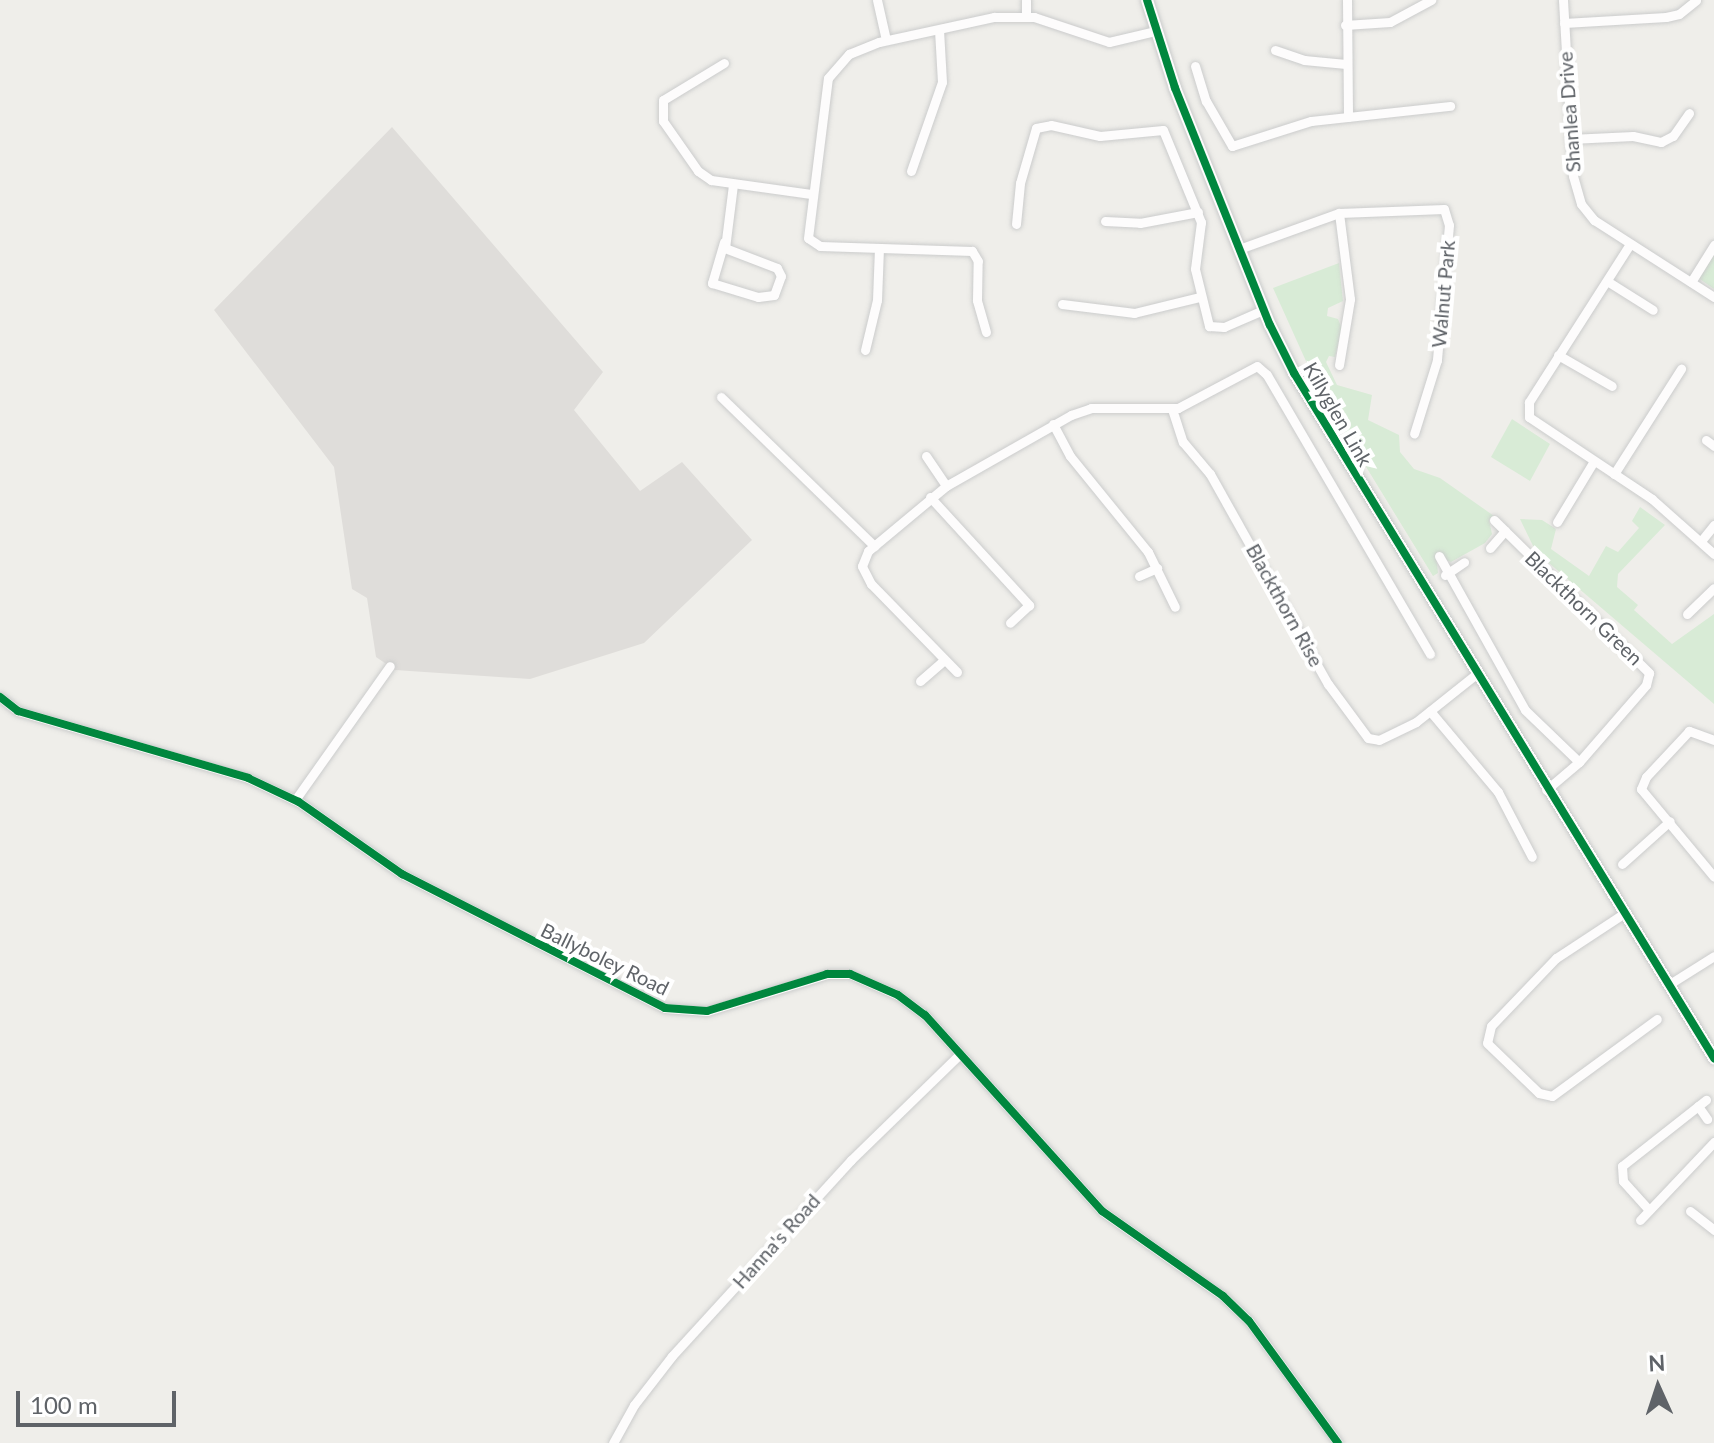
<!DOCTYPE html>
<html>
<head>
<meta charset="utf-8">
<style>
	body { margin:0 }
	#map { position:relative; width:1714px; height:1443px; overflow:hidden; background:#efeeea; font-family:Lato,sans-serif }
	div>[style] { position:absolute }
	.industrial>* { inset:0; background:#dfddda }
	.green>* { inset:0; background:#d8ebd6 }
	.roads { filter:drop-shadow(0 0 2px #cbcccc) drop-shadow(0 0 2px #cbcccc) }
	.minor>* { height:9px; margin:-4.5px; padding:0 4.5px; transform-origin:4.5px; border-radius:4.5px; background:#fdfcfc }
	.tertiary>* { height:12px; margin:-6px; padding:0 6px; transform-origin:6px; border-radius:6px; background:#fdfcfc }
	.cycleway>* { height:8px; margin:-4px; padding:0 4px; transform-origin:4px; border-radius:4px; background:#00873e }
	span { translate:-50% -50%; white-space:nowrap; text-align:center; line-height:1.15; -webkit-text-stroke:8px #fff; paint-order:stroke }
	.street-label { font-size:20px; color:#5f6368 }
	.north { position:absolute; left:1618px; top:1347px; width:80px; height:80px; -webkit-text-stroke:6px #fff; paint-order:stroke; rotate:357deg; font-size:22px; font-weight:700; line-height:32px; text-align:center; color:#5f6368 }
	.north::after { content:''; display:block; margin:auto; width:28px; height:36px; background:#5f6368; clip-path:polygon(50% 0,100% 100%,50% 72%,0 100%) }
	.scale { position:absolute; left:16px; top:1391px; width:160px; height:36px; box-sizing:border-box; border:4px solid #5f6368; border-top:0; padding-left:10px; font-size:24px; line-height:28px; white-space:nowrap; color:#5f6368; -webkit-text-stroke:6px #fff; paint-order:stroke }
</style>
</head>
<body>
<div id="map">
	<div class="industrial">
		<i style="clip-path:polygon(392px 127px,603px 372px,574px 410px,640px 491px,682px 462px,752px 540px,644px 643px,530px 679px,395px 670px,376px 657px,367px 598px,352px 589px,334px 467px,214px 310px)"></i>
	</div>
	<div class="green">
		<i style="clip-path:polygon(1714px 246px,1714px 289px,1697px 277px)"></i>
		<i style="clip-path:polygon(1339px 263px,1343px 301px,1328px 308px,1327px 316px,1338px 319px,1342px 329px,1335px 357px,1329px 356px,1326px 362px,1337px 385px,1372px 395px,1368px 420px,1399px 435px,1400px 452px,1414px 469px,1440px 478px,1494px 516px,1489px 520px,1492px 534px,1485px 543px,1451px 562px,1436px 556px,1438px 573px,1433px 576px,1319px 390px,1273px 288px)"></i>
		<i style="clip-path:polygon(1512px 419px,1550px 444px,1530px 481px,1491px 457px)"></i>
		<i style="clip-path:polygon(1640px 507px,1665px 525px,1618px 574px,1617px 587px,1638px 605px,1634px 610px,1672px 644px,1714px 614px,1714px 704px,1536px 552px,1520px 519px,1542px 520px,1556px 529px,1551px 549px,1589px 576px,1606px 546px,1618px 552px,1639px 528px,1632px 521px)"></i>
	</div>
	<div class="roads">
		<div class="minor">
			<i style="left:877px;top:0;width:41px;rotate:77.3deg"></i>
			<i style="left:1026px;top:0;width:16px;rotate:90deg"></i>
			<i style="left:1347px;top:0;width:117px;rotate:89.5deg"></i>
			<i style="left:1563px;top:0;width:176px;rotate:86.7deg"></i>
			<i style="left:1573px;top:176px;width:29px;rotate:74deg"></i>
			<i style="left:1581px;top:204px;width:21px;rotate:51deg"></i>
			<i style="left:1594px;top:220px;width:143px;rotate:32.7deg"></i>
			<i style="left:1564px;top:23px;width:102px;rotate:-3.4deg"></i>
			<i style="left:1666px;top:17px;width:13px;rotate:-13deg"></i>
			<i style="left:1679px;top:14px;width:22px;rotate:-39deg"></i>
			<i style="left:1345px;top:25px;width:45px;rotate:-3.8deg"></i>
			<i style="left:1390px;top:22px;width:47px;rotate:-28.2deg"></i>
			<i style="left:1275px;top:50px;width:31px;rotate:19deg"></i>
			<i style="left:1304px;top:60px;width:42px;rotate:5.4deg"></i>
			<i style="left:724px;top:63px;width:71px;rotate:148.8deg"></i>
			<i style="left:663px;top:100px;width:21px;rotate:90deg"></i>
			<i style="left:663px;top:121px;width:61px;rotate:55deg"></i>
			<i style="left:698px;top:171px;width:16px;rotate:35deg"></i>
			<i style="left:711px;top:180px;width:101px;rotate:8deg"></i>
			<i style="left:1195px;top:66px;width:37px;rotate:73deg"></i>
			<i style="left:1206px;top:101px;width:52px;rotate:60deg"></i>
			<i style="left:1232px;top:146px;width:83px;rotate:-17.6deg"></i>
			<i style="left:1311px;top:121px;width:140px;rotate:-6.2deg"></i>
			<i style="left:1570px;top:139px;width:63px;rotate:-2.7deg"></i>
			<i style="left:1633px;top:136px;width:29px;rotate:12deg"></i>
			<i style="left:1661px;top:142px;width:13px;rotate:-27deg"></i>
			<i style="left:1673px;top:136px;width:28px;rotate:-55deg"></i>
			<i style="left:911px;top:171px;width:94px;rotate:-70.8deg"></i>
			<i style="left:942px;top:82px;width:52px;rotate:-93.3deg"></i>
			<i style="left:1105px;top:221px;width:35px;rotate:3deg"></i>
			<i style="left:1140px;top:223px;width:59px;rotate:-10.7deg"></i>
			<i style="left:1016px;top:224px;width:41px;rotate:-84.4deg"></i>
			<i style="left:1020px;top:183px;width:57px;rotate:-73.8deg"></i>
			<i style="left:1036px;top:128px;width:15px;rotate:-11deg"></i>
			<i style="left:1051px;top:125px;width:50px;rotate:12.7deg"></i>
			<i style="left:1100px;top:136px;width:63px;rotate:-5.4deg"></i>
			<i style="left:1163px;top:130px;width:100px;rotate:67.6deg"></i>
			<i style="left:1201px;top:222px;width:47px;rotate:97.3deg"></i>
			<i style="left:1195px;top:269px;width:59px;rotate:76.2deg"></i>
			<i style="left:1209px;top:326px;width:15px;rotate:4deg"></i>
			<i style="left:1224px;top:327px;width:43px;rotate:-23.6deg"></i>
			<i style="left:724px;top:242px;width:43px;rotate:106.3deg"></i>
			<i style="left:712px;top:283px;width:48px;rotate:16.9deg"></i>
			<i style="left:758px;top:297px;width:16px;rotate:-7deg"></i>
			<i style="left:774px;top:295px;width:20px;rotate:-70deg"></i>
			<i style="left:781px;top:276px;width:9px;rotate:-117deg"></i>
			<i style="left:777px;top:268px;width:56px;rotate:-159deg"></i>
			<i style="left:725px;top:248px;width:64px;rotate:-82.8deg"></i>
			<i style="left:1630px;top:244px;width:188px;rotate:122.6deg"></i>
			<i style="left:1529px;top:402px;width:15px;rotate:90deg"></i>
			<i style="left:1529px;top:417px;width:148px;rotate:33.7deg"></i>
			<i style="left:1652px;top:499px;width:83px;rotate:41.6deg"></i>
			<i style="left:1239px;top:249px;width:106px;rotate:-19.8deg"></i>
			<i style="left:1339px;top:213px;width:105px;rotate:-2.2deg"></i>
			<i style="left:1444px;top:209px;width:17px;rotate:73deg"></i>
			<i style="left:1449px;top:225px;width:136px;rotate:95.1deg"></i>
			<i style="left:1437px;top:360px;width:77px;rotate:107.3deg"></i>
			<i style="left:1607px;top:281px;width:54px;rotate:32.2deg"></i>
			<i style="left:1691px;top:282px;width:44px;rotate:-58.1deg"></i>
			<i style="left:1062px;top:304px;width:73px;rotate:7.1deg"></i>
			<i style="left:1134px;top:313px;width:67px;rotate:-13.8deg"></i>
			<i style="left:986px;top:332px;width:33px;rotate:-106deg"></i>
			<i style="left:977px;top:300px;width:39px;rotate:-89deg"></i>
			<i style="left:978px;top:261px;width:12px;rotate:-121deg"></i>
			<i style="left:972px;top:251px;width:152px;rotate:-178.1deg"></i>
			<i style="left:820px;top:246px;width:14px;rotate:-146deg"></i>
			<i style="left:808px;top:238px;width:161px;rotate:-82.9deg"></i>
			<i style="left:828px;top:78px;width:32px;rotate:-49deg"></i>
			<i style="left:849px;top:54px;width:32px;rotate:-22deg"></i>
			<i style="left:879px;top:42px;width:118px;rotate:-12.3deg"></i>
			<i style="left:994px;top:17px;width:40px"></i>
			<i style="left:1034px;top:17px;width:79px;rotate:18.4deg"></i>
			<i style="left:1109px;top:42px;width:47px;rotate:-13.4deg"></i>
			<i style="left:865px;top:350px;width:51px;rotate:-76.5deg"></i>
			<i style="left:877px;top:300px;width:52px;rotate:-87.8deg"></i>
			<i style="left:1558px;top:355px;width:62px;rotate:29.9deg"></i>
			<i style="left:1339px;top:365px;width:67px;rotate:-80.5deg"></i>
			<i style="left:1350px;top:299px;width:87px;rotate:-97.3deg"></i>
			<i style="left:721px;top:397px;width:214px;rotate:44.2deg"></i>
			<i style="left:1172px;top:409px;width:35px;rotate:72deg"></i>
			<i style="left:1183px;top:442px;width:42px;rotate:49.8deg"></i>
			<i style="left:1210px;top:474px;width:241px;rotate:60.7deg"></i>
			<i style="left:1328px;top:684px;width:67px;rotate:53.5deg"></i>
			<i style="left:1368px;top:738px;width:11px;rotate:10deg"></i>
			<i style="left:1379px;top:740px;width:41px;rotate:-25.9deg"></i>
			<i style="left:1416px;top:722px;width:75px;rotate:-38.5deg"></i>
			<i style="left:1053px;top:424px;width:36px;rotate:62deg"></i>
			<i style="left:1070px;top:456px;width:124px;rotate:50.9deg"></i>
			<i style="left:1148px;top:552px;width:61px;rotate:63.9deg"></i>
			<i style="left:1706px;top:440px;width:10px;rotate:37deg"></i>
			<i style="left:926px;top:456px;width:36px;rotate:56deg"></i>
			<i style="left:1614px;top:474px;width:125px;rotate:-57.5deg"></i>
			<i style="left:930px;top:497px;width:147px;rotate:47.5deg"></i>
			<i style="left:1029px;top:605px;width:26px;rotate:137deg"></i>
			<i style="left:1494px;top:520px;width:218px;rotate:44.6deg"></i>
			<i style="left:1649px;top:673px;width:12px;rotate:104deg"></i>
			<i style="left:1646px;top:685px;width:102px;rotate:131deg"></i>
			<i style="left:1579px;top:762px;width:43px;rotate:139.7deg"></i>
			<i style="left:1557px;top:522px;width:71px;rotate:-58.8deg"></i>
			<i style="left:1701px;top:541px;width:21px;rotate:-51deg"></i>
			<i style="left:1490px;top:548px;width:23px;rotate:-49deg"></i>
			<i style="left:1439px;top:556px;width:176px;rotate:60.8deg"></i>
			<i style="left:1525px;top:710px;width:75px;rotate:43.9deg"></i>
			<i style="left:1445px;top:575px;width:23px;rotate:-34deg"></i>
			<i style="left:1139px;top:576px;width:20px;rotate:-24deg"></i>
			<i style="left:1687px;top:614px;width:37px;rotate:-44deg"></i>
			<i style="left:957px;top:672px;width:123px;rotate:-134.3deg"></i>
			<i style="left:871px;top:584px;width:20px;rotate:-117deg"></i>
			<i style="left:862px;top:566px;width:16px;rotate:-68deg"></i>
			<i style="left:868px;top:551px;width:102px;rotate:-39.8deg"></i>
			<i style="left:946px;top:486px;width:144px;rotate:-29.6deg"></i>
			<i style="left:1071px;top:415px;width:21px;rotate:-19deg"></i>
			<i style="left:1091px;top:408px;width:87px"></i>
			<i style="left:1178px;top:408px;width:89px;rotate:-28deg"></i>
			<i style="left:1257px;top:366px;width:13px;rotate:42deg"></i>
			<i style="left:1267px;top:375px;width:323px;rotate:59.7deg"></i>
			<i style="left:920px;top:681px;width:32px;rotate:-41deg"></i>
			<i style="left:0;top:697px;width:23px;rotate:38deg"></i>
			<i style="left:18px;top:711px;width:240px;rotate:16.2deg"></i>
			<i style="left:248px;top:778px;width:56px;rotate:25.2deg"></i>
			<i style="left:299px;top:802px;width:126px;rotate:35deg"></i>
			<i style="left:402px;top:874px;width:295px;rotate:27deg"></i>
			<i style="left:665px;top:1008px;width:42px;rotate:4.1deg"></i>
			<i style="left:707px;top:1011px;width:126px;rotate:-17.1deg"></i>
			<i style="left:827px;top:974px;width:23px"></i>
			<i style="left:850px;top:974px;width:52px;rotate:23.6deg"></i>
			<i style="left:898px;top:995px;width:34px;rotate:37deg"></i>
			<i style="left:925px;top:1015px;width:264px;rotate:47.9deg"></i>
			<i style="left:1102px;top:1211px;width:148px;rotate:35.1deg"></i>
			<i style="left:1223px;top:1296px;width:36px;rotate:44deg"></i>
			<i style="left:1249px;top:1321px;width:151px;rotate:53.9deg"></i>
			<i style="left:1430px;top:711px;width:106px;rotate:50deg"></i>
			<i style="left:1498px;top:792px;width:73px;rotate:62.4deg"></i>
			<i style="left:1714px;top:740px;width:27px;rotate:-160deg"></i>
			<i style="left:1689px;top:731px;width:63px;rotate:133.1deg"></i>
			<i style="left:1646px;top:777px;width:13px;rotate:113deg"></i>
			<i style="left:1641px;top:789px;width:114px;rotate:50.3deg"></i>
			<i style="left:295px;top:800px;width:164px;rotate:-54.7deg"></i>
			<i style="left:1622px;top:864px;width:64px;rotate:-41.9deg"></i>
			<i style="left:1623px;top:914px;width:80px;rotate:146.7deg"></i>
			<i style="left:1556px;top:958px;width:94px;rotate:133.7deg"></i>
			<i style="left:1491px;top:1026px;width:17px;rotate:103deg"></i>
			<i style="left:1487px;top:1043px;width:72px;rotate:43.9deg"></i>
			<i style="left:1539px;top:1093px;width:13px;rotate:13deg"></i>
			<i style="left:1552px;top:1096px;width:130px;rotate:-36.3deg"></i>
			<i style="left:1668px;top:985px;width:54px;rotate:-32.2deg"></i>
			<i style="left:1698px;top:1106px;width:16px;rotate:55deg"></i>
			<i style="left:1649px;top:1210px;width:39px;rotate:-132deg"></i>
			<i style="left:1623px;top:1181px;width:15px;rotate:-94deg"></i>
			<i style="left:1622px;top:1166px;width:107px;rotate:-38.2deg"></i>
			<i style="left:1690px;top:1211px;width:31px;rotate:38deg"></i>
			<i style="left:1640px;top:1220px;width:108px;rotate:-46.5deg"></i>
			<i style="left:613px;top:1443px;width:43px;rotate:-61.1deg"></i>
			<i style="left:634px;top:1405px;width:62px;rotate:-52.2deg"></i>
			<i style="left:672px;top:1356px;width:265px;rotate:-47.6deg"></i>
			<i style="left:851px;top:1160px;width:151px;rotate:-44.2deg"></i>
		</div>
		<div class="tertiary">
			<i style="left:1147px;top:0;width:92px;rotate:72.3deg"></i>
			<i style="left:1175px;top:88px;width:255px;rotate:68.2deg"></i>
			<i style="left:1270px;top:325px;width:54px;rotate:63.4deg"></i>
			<i style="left:1294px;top:373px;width:804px;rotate:58.49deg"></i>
		</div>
	</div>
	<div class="cycleway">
		<i style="left:1147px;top:0;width:92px;rotate:72.3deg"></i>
		<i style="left:1175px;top:88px;width:255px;rotate:68.2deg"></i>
		<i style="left:1270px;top:325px;width:54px;rotate:63.4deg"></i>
		<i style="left:1294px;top:373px;width:804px;rotate:58.49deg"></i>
		<i style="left:0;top:697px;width:23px;rotate:38deg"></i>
		<i style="left:18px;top:711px;width:240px;rotate:16.2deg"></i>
		<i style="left:248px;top:778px;width:56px;rotate:25.2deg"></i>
		<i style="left:299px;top:802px;width:126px;rotate:35deg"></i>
		<i style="left:402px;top:874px;width:295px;rotate:27deg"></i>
		<i style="left:665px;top:1008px;width:42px;rotate:4.1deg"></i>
		<i style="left:707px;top:1011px;width:126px;rotate:-17.1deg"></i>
		<i style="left:827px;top:974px;width:23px"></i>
		<i style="left:850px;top:974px;width:52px;rotate:23.6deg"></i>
		<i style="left:898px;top:995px;width:34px;rotate:37deg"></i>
		<i style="left:925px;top:1015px;width:264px;rotate:47.9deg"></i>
		<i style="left:1102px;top:1211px;width:148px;rotate:35.1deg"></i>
		<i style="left:1223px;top:1296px;width:36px;rotate:44deg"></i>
		<i style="left:1249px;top:1321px;width:151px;rotate:53.9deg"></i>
	</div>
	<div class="street-label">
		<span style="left:1569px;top:112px;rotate:-94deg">Shanlea Drive</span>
		<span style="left:1443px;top:294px;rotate:-85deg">Walnut Park</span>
		<span style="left:1338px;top:414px;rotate:60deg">Killyglen Link</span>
		<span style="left:1285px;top:605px;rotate:61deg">Blackthorn Rise</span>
		<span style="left:1584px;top:608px;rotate:44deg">Blackthorn Green</span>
		<span style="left:605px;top:959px;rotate:26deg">Ballyboley Road</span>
		<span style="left:776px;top:1241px;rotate:-48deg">Hanna's Road</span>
	</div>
	<div class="north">N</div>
	<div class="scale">100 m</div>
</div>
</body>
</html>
